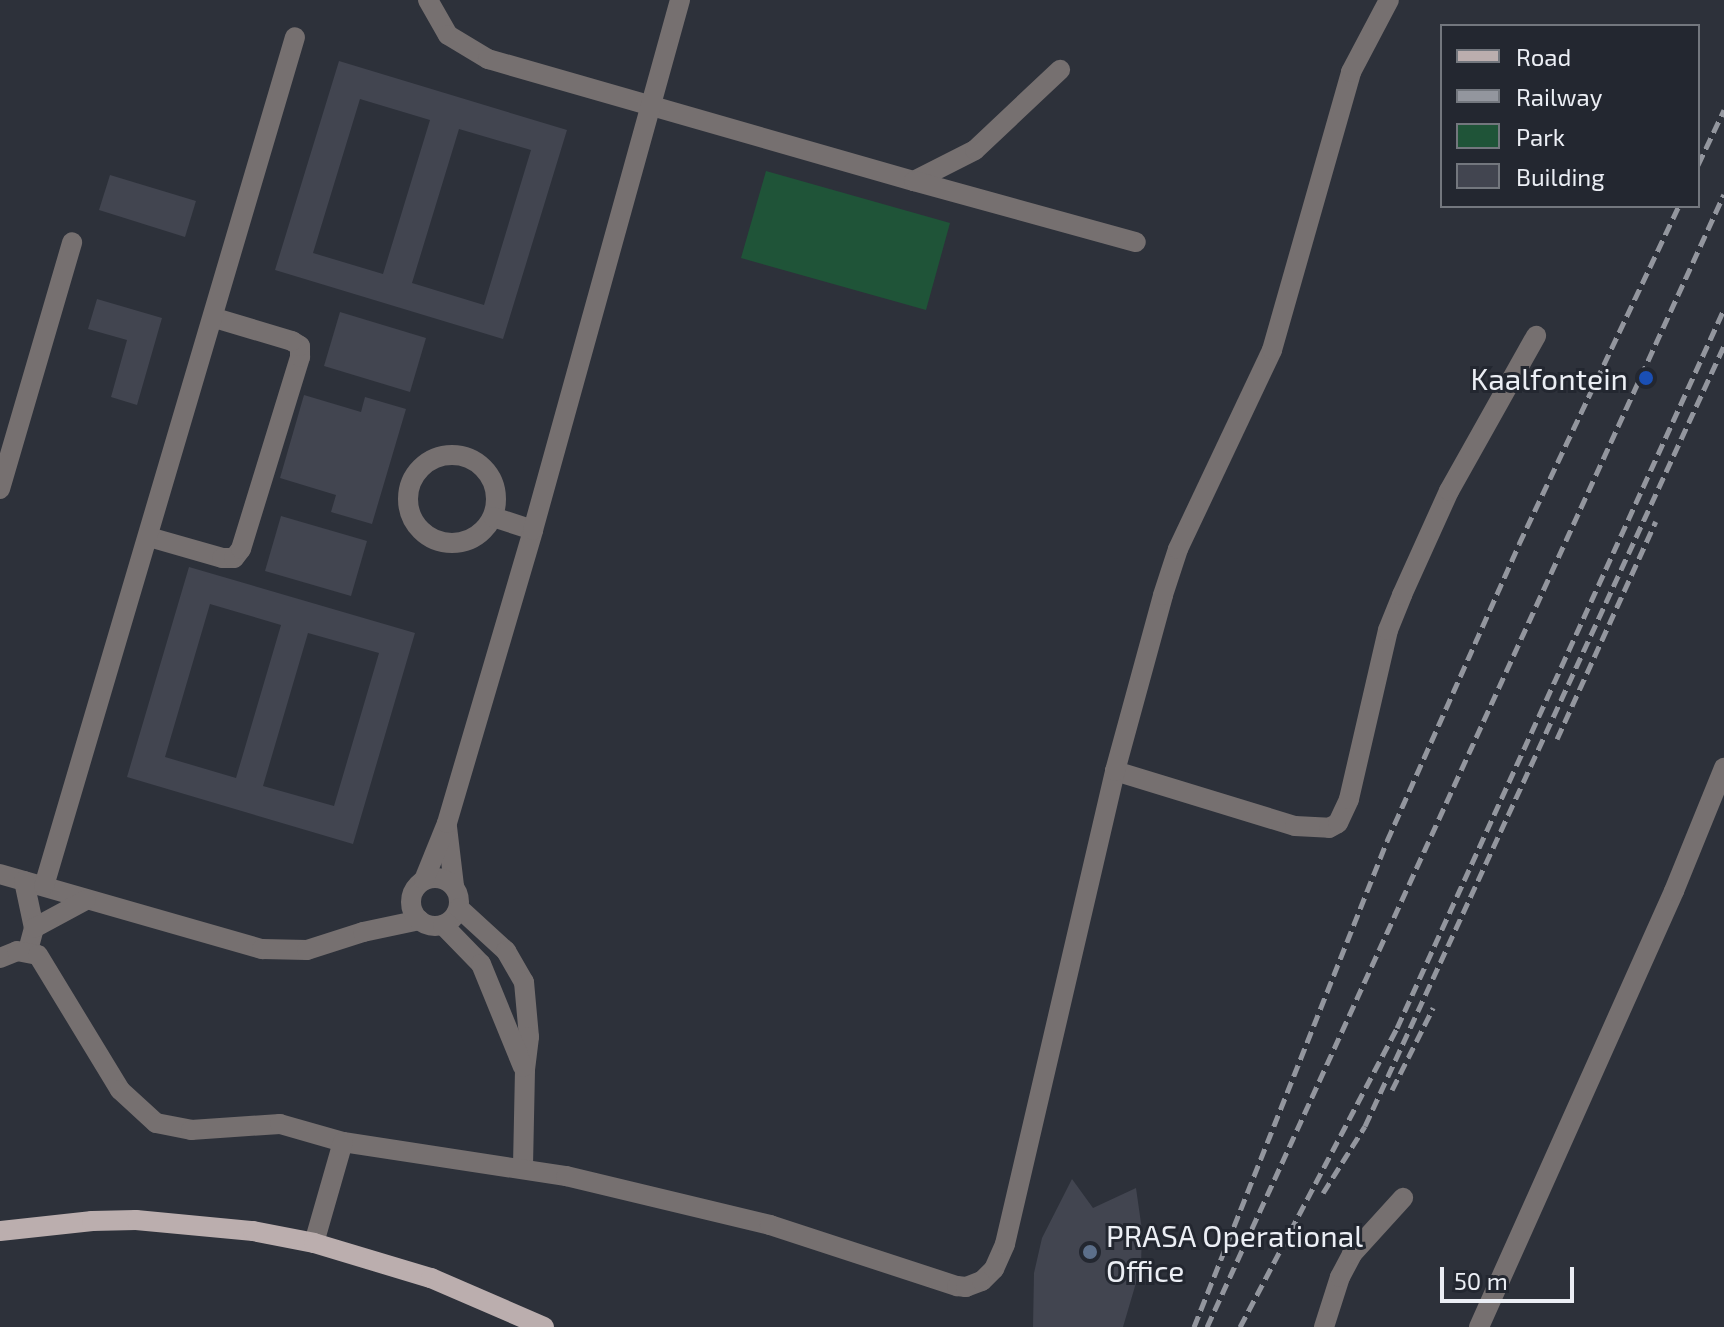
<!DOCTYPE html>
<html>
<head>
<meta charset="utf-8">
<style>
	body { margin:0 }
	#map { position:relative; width:1724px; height:1327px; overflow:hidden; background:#2d313a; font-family:"Exo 2",sans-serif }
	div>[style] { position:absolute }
	.green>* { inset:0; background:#1f5438 }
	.building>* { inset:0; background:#424550 }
	.minor>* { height:20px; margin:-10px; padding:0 10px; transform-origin:10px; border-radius:10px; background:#767070 }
	.minor>.ring { margin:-10px; padding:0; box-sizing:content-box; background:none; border:20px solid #767070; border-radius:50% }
	.major>* { height:20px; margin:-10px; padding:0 10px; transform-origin:10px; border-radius:10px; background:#bbaeae }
	.rail>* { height:5px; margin-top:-2.5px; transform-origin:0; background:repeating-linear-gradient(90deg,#93969e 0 12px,transparent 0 18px) }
	.dots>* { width:22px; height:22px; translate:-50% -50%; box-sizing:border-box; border:4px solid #232730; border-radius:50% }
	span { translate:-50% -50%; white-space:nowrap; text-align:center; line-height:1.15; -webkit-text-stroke:6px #232730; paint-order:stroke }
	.poi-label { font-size:30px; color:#ebeef4 }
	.right { translate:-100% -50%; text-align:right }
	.left { translate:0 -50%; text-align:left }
	.legend { position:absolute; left:1440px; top:24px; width:260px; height:184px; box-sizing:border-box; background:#232730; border:2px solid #73777e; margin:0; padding:10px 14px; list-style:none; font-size:24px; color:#ebeef4 }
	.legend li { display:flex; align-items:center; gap:16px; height:40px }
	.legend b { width:40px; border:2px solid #73777e }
	.scale { position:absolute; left:1440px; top:1267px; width:134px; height:36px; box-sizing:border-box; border:4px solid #ebeef4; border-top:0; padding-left:10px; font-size:24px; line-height:28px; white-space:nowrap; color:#ebeef4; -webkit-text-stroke:6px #232730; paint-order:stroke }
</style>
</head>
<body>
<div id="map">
	<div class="green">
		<i style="clip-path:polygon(766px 171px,950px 223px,926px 310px,741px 258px)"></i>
	</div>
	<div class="building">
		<i style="clip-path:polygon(evenodd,339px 61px,567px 130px,503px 339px,275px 270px,339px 61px,360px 99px,430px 120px,383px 274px,313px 253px,360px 99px,339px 61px,459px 129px,531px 150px,484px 305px,412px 283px,459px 129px)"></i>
		<i style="clip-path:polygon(110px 175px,196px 201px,185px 237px,99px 210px)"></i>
		<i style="clip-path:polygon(97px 299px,162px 318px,137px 405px,111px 397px,127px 340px,88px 329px)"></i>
		<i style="clip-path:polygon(340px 312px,426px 338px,410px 392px,324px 366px)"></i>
		<i style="clip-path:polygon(304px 395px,361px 412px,365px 397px,406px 409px,372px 524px,331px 512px,336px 495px,280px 478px)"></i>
		<i style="clip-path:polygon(281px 516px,367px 541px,351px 596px,265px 571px)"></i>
		<i style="clip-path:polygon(evenodd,189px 567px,415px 633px,353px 844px,127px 777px,189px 567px,210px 604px,281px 625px,236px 778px,165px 757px,210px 604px,189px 567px,308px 633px,379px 653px,334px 806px,263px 786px,308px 633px)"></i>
		<i style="clip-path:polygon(1072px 1179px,1093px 1208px,1136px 1188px,1142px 1230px,1141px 1266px,1123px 1327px,1033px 1327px,1034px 1273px,1042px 1238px)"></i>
	</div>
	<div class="minor">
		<i style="left:428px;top:0;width:40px;rotate:60.3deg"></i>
		<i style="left:448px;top:35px;width:47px;rotate:31deg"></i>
		<i style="left:488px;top:59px;width:443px;rotate:16deg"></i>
		<i style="left:914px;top:181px;width:68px;rotate:-26.9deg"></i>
		<i style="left:975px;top:150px;width:117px;rotate:-43.3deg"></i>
		<i style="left:914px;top:181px;width:230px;rotate:15.4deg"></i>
		<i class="ring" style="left:408px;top:455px;width:68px;height:68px"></i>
		<i style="left:0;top:489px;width:257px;rotate:-73.7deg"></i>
		<i style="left:493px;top:517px;width:42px;rotate:18deg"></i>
		<i style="left:149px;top:537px;width:76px;rotate:16deg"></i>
		<i style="left:222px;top:558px;width:12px"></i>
		<i style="left:234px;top:558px;width:11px;rotate:-52deg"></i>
		<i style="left:241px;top:549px;width:201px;rotate:-72.9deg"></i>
		<i style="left:300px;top:357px;width:11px;rotate:-90deg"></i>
		<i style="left:300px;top:346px;width:9px;rotate:-148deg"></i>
		<i style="left:292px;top:341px;width:80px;rotate:-163.4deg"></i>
		<i style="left:1115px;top:771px;width:188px;rotate:17deg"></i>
		<i style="left:1295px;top:826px;width:34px;rotate:3deg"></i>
		<i style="left:1329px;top:828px;width:10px;rotate:-29deg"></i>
		<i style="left:1338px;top:823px;width:26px;rotate:-65deg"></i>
		<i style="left:1349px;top:799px;width:173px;rotate:-77deg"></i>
		<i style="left:1388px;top:630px;width:38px;rotate:-68deg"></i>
		<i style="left:1402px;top:595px;width:114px;rotate:-65.7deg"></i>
		<i style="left:1449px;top:491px;width:178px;rotate:-60.7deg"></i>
		<i style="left:447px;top:827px;width:59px;rotate:83.2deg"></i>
		<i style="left:0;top:874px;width:273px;rotate:16deg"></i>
		<i style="left:262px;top:949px;width:45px;rotate:1.3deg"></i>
		<i style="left:307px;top:950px;width:59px;rotate:-17.8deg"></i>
		<i style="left:363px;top:932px;width:58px;rotate:-11.9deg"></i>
		<i class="ring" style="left:411px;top:878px;width:28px;height:28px"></i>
		<i style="left:424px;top:880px;width:61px;rotate:-68deg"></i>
		<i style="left:447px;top:823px;width:305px;rotate:-73.6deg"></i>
		<i style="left:533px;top:530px;width:550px;rotate:-74.5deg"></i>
		<i style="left:24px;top:881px;width:48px;rotate:78deg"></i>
		<i style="left:34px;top:928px;width:24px;rotate:105deg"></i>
		<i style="left:44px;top:886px;width:885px;rotate:-73.53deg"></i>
		<i style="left:459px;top:908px;width:64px;rotate:42.5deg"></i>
		<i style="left:506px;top:951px;width:36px;rotate:60deg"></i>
		<i style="left:524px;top:982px;width:55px;rotate:84.8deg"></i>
		<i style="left:529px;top:1037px;width:33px;rotate:97deg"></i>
		<i style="left:525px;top:1070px;width:97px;rotate:91.2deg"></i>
		<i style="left:443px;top:925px;width:54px;rotate:45.7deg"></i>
		<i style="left:481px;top:964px;width:111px;rotate:67.8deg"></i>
		<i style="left:34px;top:928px;width:59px;rotate:-28.3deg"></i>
		<i style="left:0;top:958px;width:18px;rotate:-22deg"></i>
		<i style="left:17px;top:951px;width:21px;rotate:11deg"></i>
		<i style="left:38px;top:955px;width:158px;rotate:58.7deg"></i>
		<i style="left:120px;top:1090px;width:49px;rotate:42.5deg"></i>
		<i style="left:156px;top:1123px;width:36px;rotate:11deg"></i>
		<i style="left:191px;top:1130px;width:89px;rotate:-3.9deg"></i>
		<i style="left:280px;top:1124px;width:66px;rotate:15.9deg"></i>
		<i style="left:343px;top:1142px;width:226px;rotate:8.7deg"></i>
		<i style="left:566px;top:1176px;width:210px;rotate:13.5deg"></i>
		<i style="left:770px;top:1225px;width:197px;rotate:18.1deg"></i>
		<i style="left:957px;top:1286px;width:9px;rotate:6deg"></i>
		<i style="left:966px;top:1287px;width:17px;rotate:-21deg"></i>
		<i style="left:982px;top:1281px;width:17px;rotate:-45deg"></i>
		<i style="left:994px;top:1269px;width:27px;rotate:-66deg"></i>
		<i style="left:1005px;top:1244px;width:486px;rotate:-76.9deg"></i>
		<i style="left:1115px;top:771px;width:182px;rotate:-74.7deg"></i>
		<i style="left:1163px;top:595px;width:48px;rotate:-71.9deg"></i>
		<i style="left:1178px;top:549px;width:220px;rotate:-64.7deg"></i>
		<i style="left:1272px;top:350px;width:289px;rotate:-74.1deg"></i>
		<i style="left:1351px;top:72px;width:81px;rotate:-62.2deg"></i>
		<i style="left:314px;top:1243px;width:105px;rotate:-74deg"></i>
		<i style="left:1324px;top:1327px;width:52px;rotate:-72.3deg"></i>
		<i style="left:1340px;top:1277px;width:26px;rotate:-62deg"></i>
		<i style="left:1352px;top:1254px;width:76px;rotate:-47.7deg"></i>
		<i style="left:1479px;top:1327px;width:478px;rotate:-65.9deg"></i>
		<i style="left:1674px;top:891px;width:133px;rotate:-67.9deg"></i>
	</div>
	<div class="major">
		<i style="left:0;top:1231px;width:93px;rotate:-6.2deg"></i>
		<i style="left:92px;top:1221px;width:44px;rotate:-1.3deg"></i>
		<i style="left:136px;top:1220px;width:118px;rotate:5.4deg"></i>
		<i style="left:253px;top:1231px;width:62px;rotate:11.1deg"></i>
		<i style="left:314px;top:1243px;width:122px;rotate:16.7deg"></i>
		<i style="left:431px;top:1278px;width:123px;rotate:23.4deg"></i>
	</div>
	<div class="rail">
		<i style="left:1698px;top:165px;width:61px;rotate:-64.7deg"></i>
		<i style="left:1557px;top:739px;width:239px;rotate:-65.6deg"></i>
		<i style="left:1392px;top:1090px;width:92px;rotate:-63.4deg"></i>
		<i style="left:1323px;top:1193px;width:79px;rotate:-57.9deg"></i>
		<i style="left:1365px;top:1126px;width:859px;rotate:-65.29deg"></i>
		<i style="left:1194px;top:1327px;width:523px;rotate:-68.34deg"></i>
		<i style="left:1387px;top:841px;width:325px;rotate:-66deg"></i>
		<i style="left:1519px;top:544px;width:374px;rotate:-64.7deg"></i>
		<i style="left:1207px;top:1327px;width:1245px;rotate:-65.47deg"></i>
		<i style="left:1240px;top:1327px;width:338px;rotate:-62.3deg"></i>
		<i style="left:1397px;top:1028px;width:790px;rotate:-65.54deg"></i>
	</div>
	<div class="dots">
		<i style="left:1646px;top:378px;background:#1a4fb4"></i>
		<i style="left:1090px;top:1252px;background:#5c6f8a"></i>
	</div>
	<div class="poi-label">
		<span class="right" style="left:1628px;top:378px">Kaalfontein</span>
		<span class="left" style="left:1106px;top:1252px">PRASA Operational<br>Office</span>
	</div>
	<ul class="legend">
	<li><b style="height:10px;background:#bbaeae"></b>Road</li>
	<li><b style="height:10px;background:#93969e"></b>Railway</li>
	<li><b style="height:22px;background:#1f5438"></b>Park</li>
	<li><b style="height:22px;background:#424550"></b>Building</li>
	</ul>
	<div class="scale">50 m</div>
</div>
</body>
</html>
